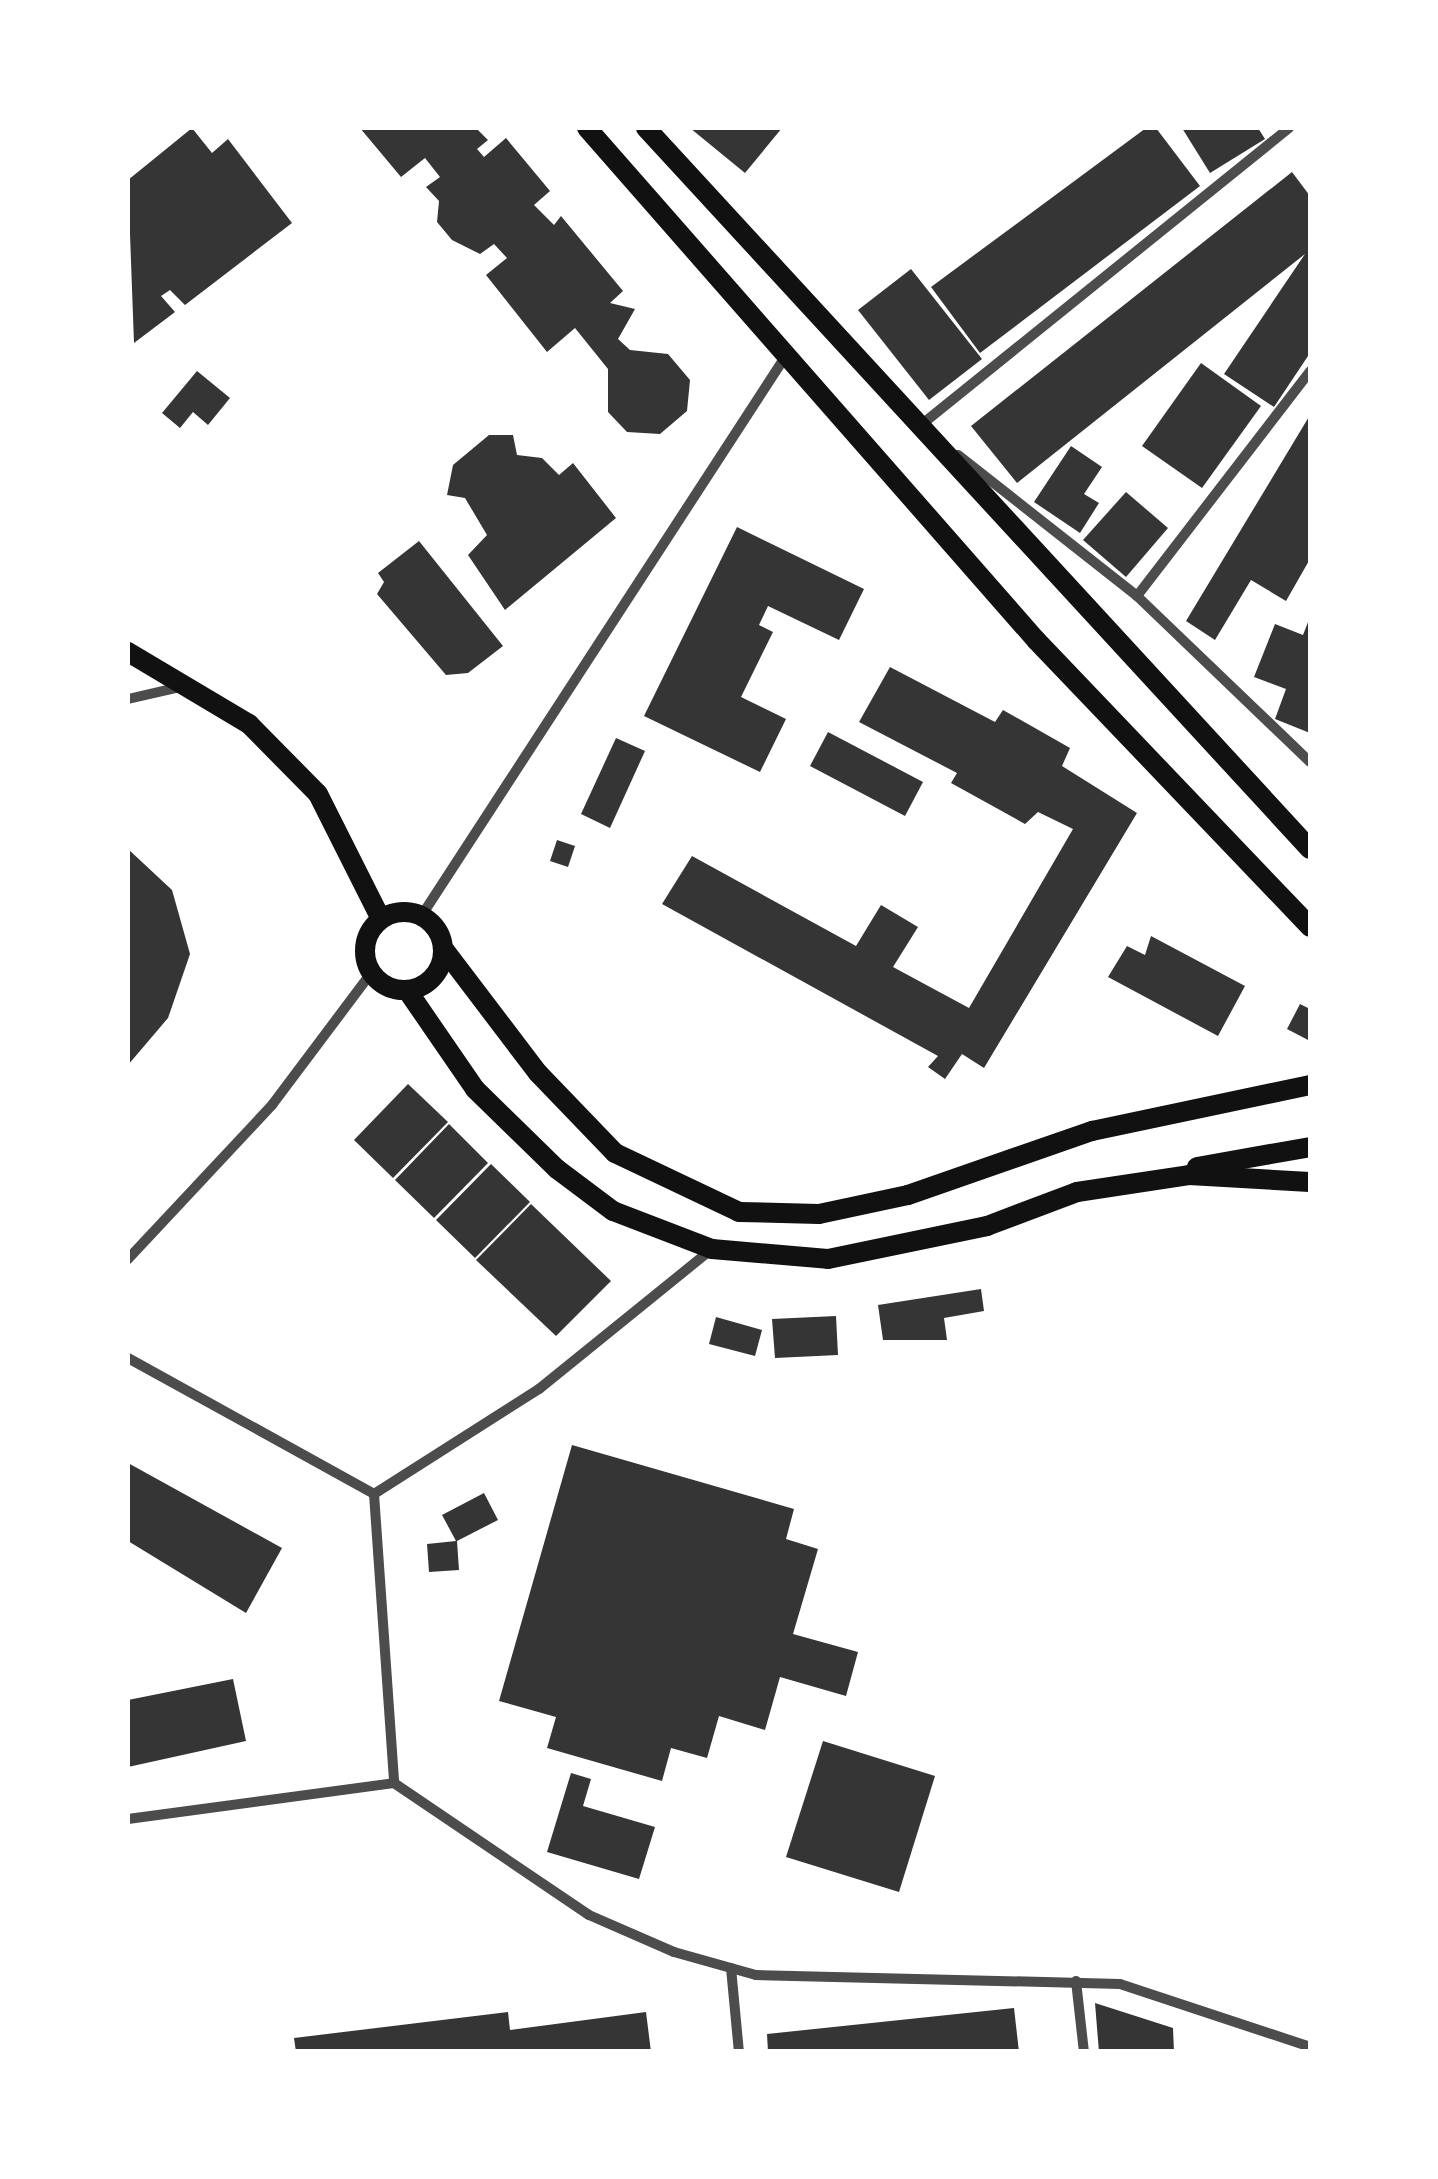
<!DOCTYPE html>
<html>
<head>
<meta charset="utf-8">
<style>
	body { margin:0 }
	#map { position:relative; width:1438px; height:2179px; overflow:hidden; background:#fff; font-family:"DM Sans",sans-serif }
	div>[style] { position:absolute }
	.building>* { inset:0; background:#353535 }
	.minor>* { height:10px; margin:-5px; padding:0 5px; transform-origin:5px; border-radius:5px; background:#4c4c4c }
	.secondary>* { height:20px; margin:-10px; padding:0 10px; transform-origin:10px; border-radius:10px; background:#111 }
	.secondary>.ring { margin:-10px; padding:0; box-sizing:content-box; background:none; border:20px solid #111; border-radius:50% }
	span { translate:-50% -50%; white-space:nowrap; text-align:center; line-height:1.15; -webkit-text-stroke:9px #fff; paint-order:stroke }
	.frame { position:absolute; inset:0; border:130px solid #fff; pointer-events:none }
</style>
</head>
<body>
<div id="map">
	<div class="building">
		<i style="clip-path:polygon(192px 128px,212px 153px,228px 139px,292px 223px,185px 305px,170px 290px,161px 296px,175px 312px,134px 343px,128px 180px)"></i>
		<i style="clip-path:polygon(360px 128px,476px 128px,488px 140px,477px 149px,484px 157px,506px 138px,550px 191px,534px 205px,554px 225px,561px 216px,623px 291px,610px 303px,635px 309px,618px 339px,630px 350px,668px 354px,690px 380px,687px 411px,660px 434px,627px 432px,608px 412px,608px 369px,575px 328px,547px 352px,486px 275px,507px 258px,494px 244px,480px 254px,452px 240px,437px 222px,439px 201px,426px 187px,440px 177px,425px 158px,401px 177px)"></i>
		<i style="clip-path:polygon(690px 128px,782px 128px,745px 173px)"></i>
		<i style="clip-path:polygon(1146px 128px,1156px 128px,1200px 186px,980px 353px,931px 287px)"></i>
		<i style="clip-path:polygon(1182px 128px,1258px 128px,1265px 139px,1210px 173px)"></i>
		<i style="clip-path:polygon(1292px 172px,1310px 196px,1310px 353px,1274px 407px,1224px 374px,1305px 254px,1017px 483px,971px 426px)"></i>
		<i style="clip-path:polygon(911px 269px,982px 359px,929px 400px,858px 310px)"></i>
		<i style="clip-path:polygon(1201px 363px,1261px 406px,1202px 488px,1142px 446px)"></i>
		<i style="clip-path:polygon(197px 371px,230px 398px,208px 425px,193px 412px,180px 428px,162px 413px)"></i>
		<i style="clip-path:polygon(1310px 415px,1310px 559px,1286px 601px,1251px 580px,1215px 640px,1186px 621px)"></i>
		<i style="clip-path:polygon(489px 435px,513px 435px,517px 455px,542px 458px,559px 475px,573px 463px,616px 518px,505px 610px,468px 555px,487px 535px,465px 498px,447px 495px,453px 465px)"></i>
		<i style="clip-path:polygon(1071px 446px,1102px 467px,1084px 494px,1099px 503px,1080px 533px,1034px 502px)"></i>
		<i style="clip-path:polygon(1126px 492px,1168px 528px,1126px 577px,1083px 540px)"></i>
		<i style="clip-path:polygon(737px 527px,864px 589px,839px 640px,768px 606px,759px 625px,773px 632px,741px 697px,786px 719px,760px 772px,644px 716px)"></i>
		<i style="clip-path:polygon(419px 541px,503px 646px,468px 673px,446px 675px,377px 594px,384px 582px,378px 573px)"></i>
		<i style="clip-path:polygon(1310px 617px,1310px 733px,1275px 719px,1286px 689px,1254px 677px,1275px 624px,1303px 635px)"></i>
		<i style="clip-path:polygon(890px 667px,995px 722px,1003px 710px,1070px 748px,1062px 766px,1137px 813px,984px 1068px,962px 1054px,945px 1079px,928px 1067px,938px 1056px,662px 904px,692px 856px,856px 946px,881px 905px,918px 927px,893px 967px,969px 1008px,1073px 829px,1038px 812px,1025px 824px,951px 783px,957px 773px,859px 722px)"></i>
		<i style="clip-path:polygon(828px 732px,923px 782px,905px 816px,810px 766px)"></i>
		<i style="clip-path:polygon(616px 738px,645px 751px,610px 828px,581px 814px)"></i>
		<i style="clip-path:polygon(557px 840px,575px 846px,568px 867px,550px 861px)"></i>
		<i style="clip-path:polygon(128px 849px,172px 890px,190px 954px,168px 1018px,128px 1065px)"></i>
		<i style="clip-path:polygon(1151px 936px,1245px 986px,1218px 1036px,1108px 977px,1127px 946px,1145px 955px)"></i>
		<i style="clip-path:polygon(1300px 1004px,1310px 1009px,1310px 1041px,1287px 1029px)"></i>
		<i style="clip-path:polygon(408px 1084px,448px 1122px,393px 1178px,354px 1140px)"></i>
		<i style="clip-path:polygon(449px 1124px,488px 1163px,434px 1218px,395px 1180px)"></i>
		<i style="clip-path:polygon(491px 1164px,530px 1202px,475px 1258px,436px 1220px)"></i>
		<i style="clip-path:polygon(531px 1204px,611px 1281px,556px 1336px,476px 1260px)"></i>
		<i style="clip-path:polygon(981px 1289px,984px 1311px,944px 1318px,947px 1340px,883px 1340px,878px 1305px)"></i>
		<i style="clip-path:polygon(836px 1316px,838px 1355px,775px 1358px,772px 1319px)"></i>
		<i style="clip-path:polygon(716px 1317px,762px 1330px,755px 1356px,709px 1344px)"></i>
		<i style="clip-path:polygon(572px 1445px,794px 1509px,786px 1539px,818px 1549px,793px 1634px,858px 1652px,846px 1696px,780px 1677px,765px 1730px,719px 1716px,707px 1758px,671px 1748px,662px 1781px,547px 1748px,556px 1717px,499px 1701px)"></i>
		<i style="clip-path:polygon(128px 1463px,282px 1548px,246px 1613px,128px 1541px)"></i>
		<i style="clip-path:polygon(484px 1493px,498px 1520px,457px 1541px,459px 1570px,429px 1572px,427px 1544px,456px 1541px,442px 1515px)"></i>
		<i style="clip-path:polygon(233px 1679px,246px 1741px,128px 1767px,128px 1700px)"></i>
		<i style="clip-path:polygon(823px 1741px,935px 1776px,899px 1892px,786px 1857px)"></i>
		<i style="clip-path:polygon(571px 1773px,591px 1779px,583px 1806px,655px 1827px,639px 1879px,547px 1852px)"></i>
		<i style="clip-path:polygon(1095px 2003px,1173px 2028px,1174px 2052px,1099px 2052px)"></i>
		<i style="clip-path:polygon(1014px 2008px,1019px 2052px,768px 2052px,767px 2034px)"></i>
		<i style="clip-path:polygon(508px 2012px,510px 2030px,646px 2012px,651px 2052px,296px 2052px,294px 2038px)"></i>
	</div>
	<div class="minor">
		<i style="left:921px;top:425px;width:473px;rotate:-38.9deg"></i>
		<i style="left:958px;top:455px;width:228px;rotate:38.2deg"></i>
		<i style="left:1137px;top:596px;width:240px;rotate:43.8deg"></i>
		<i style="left:1137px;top:596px;width:284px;rotate:-52.4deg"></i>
		<i style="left:128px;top:699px;width:53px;rotate:-13deg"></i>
		<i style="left:422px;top:915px;width:666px;rotate:-56.95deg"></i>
		<i style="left:128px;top:1259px;width:211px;rotate:-46.9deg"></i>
		<i style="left:272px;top:1105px;width:165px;rotate:-53.1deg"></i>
		<i style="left:128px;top:1358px;width:281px;rotate:28.9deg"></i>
		<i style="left:374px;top:1494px;width:196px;rotate:-32.5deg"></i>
		<i style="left:539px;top:1389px;width:223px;rotate:-39deg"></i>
		<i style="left:374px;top:1494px;width:290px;rotate:86deg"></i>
		<i style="left:128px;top:1819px;width:268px;rotate:-7.7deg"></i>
		<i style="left:394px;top:1783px;width:235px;rotate:34.1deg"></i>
		<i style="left:589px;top:1915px;width:93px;rotate:23.5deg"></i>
		<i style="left:674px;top:1952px;width:85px;rotate:15.7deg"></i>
		<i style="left:756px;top:1975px;width:364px;rotate:1.4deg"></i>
		<i style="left:1120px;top:1984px;width:200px;rotate:18.3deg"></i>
		<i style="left:731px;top:1968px;width:84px;rotate:84.6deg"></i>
		<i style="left:1076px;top:1981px;width:71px;rotate:83.6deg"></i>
	</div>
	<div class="secondary">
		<i style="left:587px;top:128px;width:681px;rotate:48.75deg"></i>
		<i style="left:1036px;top:640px;width:397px;rotate:46.3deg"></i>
		<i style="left:646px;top:128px;width:980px;rotate:47.36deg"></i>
		<i style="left:128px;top:652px;width:141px;rotate:30.8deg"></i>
		<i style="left:249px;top:724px;width:98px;rotate:45.4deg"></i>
		<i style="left:318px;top:794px;width:140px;rotate:63.3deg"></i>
		<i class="ring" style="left:365px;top:912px;width:58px;height:58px"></i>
		<i style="left:443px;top:948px;width:157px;rotate:52.8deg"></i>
		<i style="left:538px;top:1073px;width:111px;rotate:46.1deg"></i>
		<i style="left:615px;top:1153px;width:137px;rotate:25.4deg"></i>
		<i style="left:739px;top:1212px;width:80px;rotate:1.4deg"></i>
		<i style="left:819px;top:1214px;width:91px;rotate:-12.1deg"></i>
		<i style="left:908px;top:1195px;width:195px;rotate:-19.2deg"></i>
		<i style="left:1092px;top:1131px;width:223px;rotate:-11.9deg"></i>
		<i style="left:407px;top:990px;width:120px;rotate:55.5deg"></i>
		<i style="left:475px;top:1089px;width:115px;rotate:44.3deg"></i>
		<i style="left:557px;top:1169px;width:70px;rotate:36.9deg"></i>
		<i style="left:613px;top:1211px;width:106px;rotate:21deg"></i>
		<i style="left:712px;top:1249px;width:116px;rotate:4.9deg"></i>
		<i style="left:828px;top:1259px;width:162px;rotate:-11.7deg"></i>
		<i style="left:987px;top:1226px;width:96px;rotate:-20.7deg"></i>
		<i style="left:1077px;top:1192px;width:113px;rotate:-8.6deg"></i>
		<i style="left:1189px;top:1175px;width:121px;rotate:3.3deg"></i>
		<i style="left:1197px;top:1167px;width:115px;rotate:-10deg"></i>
	</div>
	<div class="frame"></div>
</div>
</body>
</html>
